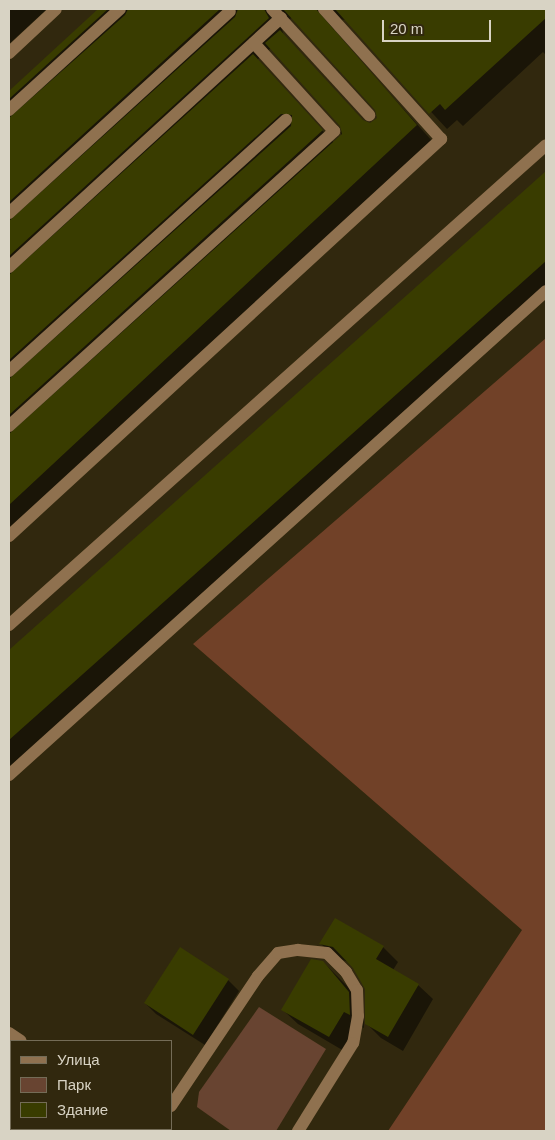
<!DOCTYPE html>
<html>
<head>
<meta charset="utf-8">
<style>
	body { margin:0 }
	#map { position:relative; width:555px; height:1140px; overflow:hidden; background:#31280e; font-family:Arial,sans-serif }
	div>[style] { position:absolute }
	.green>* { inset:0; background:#684431 }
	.forest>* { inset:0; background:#714128 }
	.shadow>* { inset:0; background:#0007 }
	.building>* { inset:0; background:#393c00 }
	.minor>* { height:12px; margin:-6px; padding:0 6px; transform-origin:6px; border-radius:6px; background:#8f714f }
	span { translate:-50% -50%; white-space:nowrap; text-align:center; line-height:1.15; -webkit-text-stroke:4.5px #31280e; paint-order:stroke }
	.frame { position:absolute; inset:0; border:10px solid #d8d3c4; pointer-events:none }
	.legend { position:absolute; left:10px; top:1040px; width:162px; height:90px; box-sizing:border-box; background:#31280e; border:1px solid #746c57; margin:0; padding:6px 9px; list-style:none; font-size:15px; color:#d8d3c4 }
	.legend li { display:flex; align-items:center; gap:10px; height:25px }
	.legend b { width:25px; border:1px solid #746c57 }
	.scale { position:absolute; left:382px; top:20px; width:109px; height:22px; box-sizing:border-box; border:2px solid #d8d3c4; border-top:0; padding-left:6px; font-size:15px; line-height:18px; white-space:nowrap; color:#d8d3c4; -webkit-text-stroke:4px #31280e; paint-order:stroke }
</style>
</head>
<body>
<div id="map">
	<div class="green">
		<i style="clip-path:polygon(259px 1007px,326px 1049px,276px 1131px,231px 1131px,197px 1107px,199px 1092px)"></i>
	</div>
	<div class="forest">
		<i style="clip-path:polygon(546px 338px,546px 1131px,388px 1131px,522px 930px,193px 644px)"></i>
	</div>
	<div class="shadow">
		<i style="clip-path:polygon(9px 9px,47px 9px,9px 44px)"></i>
		<i style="clip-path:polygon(evenodd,100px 9px,546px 9px,546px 55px,543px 52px,463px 126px,457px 120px,447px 129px,346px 20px,335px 19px,334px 32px,433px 142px,9px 537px,9px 93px,100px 9px,292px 18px,376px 109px,378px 118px,371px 124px,364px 122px,284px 36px,280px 23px,292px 18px,100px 9px,271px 48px,341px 125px,341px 137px,334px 143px,257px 60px,271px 48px)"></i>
		<i style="clip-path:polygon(546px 173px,546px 292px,9px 771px,9px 652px)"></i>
		<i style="clip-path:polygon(321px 944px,383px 947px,398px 962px,393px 970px,418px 985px,433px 999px,403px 1051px,381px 1038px,366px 1023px,366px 989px,354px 967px,349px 962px,336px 958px)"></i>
		<i style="clip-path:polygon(180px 948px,228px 980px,239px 991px,205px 1045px,156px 1014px,145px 1003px)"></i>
		<i style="clip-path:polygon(323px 962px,354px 993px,363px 1008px,364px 1028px,359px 1025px,344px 1051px,298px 1024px,283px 1010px)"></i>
		<i style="clip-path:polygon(9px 1067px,11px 1129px,107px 1131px,9px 1131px)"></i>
	</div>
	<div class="building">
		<i style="clip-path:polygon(98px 9px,108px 9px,9px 99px,9px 91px)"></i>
		<i style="clip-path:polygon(128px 9px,220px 9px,9px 202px,9px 118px,125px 15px)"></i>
		<i style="clip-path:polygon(238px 9px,264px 9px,269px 18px,9px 256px,9px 221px,235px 17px)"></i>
		<i style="clip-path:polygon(283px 9px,316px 9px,417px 125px,9px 505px,9px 434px,342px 134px,340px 126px,265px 43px,280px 30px,363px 120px,370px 123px,377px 118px,375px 110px)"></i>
		<i style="clip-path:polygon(335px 9px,546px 9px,546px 18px,445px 110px,440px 104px,429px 114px)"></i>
		<i style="clip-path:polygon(253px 54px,323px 130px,9px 415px,9px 379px,291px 126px,292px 115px,281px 114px,9px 360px,9px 275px)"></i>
		<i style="clip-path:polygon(546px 171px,546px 261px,9px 740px,9px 650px)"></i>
		<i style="clip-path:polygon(335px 918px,384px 946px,376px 959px,419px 984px,388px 1037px,365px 1024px,365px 989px,353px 968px,333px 947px,319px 944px)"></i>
		<i style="clip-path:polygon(180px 947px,229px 979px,193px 1035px,144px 1003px)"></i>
		<i style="clip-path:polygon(311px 959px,323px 961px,349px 992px,350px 1015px,344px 1012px,329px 1037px,281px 1010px)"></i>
	</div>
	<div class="minor">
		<i style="left:272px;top:9px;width:144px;rotate:47.5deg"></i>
		<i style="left:9px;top:53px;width:64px;rotate:-43.1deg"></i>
		<i style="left:9px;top:110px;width:150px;rotate:-42.3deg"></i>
		<i style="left:9px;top:213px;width:299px;rotate:-42.4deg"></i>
		<i style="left:9px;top:267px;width:369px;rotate:-42.5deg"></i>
		<i style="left:9px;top:371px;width:374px;rotate:-42.2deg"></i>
		<i style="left:9px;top:426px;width:439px;rotate:-42.2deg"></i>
		<i style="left:334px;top:131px;width:119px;rotate:-132.3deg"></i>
		<i style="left:9px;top:536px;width:587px;rotate:-42.58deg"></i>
		<i style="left:441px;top:139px;width:175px;rotate:-132deg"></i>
		<i style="left:9px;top:625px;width:720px;rotate:-41.79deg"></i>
		<i style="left:9px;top:775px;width:723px;rotate:-42.03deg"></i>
		<i style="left:9px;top:1033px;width:14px;rotate:34deg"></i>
		<i style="left:171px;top:1106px;width:156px;rotate:-56.2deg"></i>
		<i style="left:258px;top:976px;width:30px;rotate:-49deg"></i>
		<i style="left:278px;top:953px;width:20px;rotate:-9deg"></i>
		<i style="left:298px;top:950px;width:29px;rotate:6deg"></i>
		<i style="left:327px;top:953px;width:27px;rotate:45deg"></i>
		<i style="left:346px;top:972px;width:21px;rotate:59deg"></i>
		<i style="left:357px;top:990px;width:26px;rotate:88deg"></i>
		<i style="left:358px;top:1016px;width:27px;rotate:100deg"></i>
		<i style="left:353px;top:1043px;width:104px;rotate:122deg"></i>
		<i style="left:150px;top:1129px;width:4px;rotate:34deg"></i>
	</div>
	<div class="frame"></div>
	<ul class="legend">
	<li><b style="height:6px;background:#8f714f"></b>Улица</li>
	<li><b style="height:14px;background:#684431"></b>Парк</li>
	<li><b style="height:14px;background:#393c00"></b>Здание</li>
	</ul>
	<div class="scale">20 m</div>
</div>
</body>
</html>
